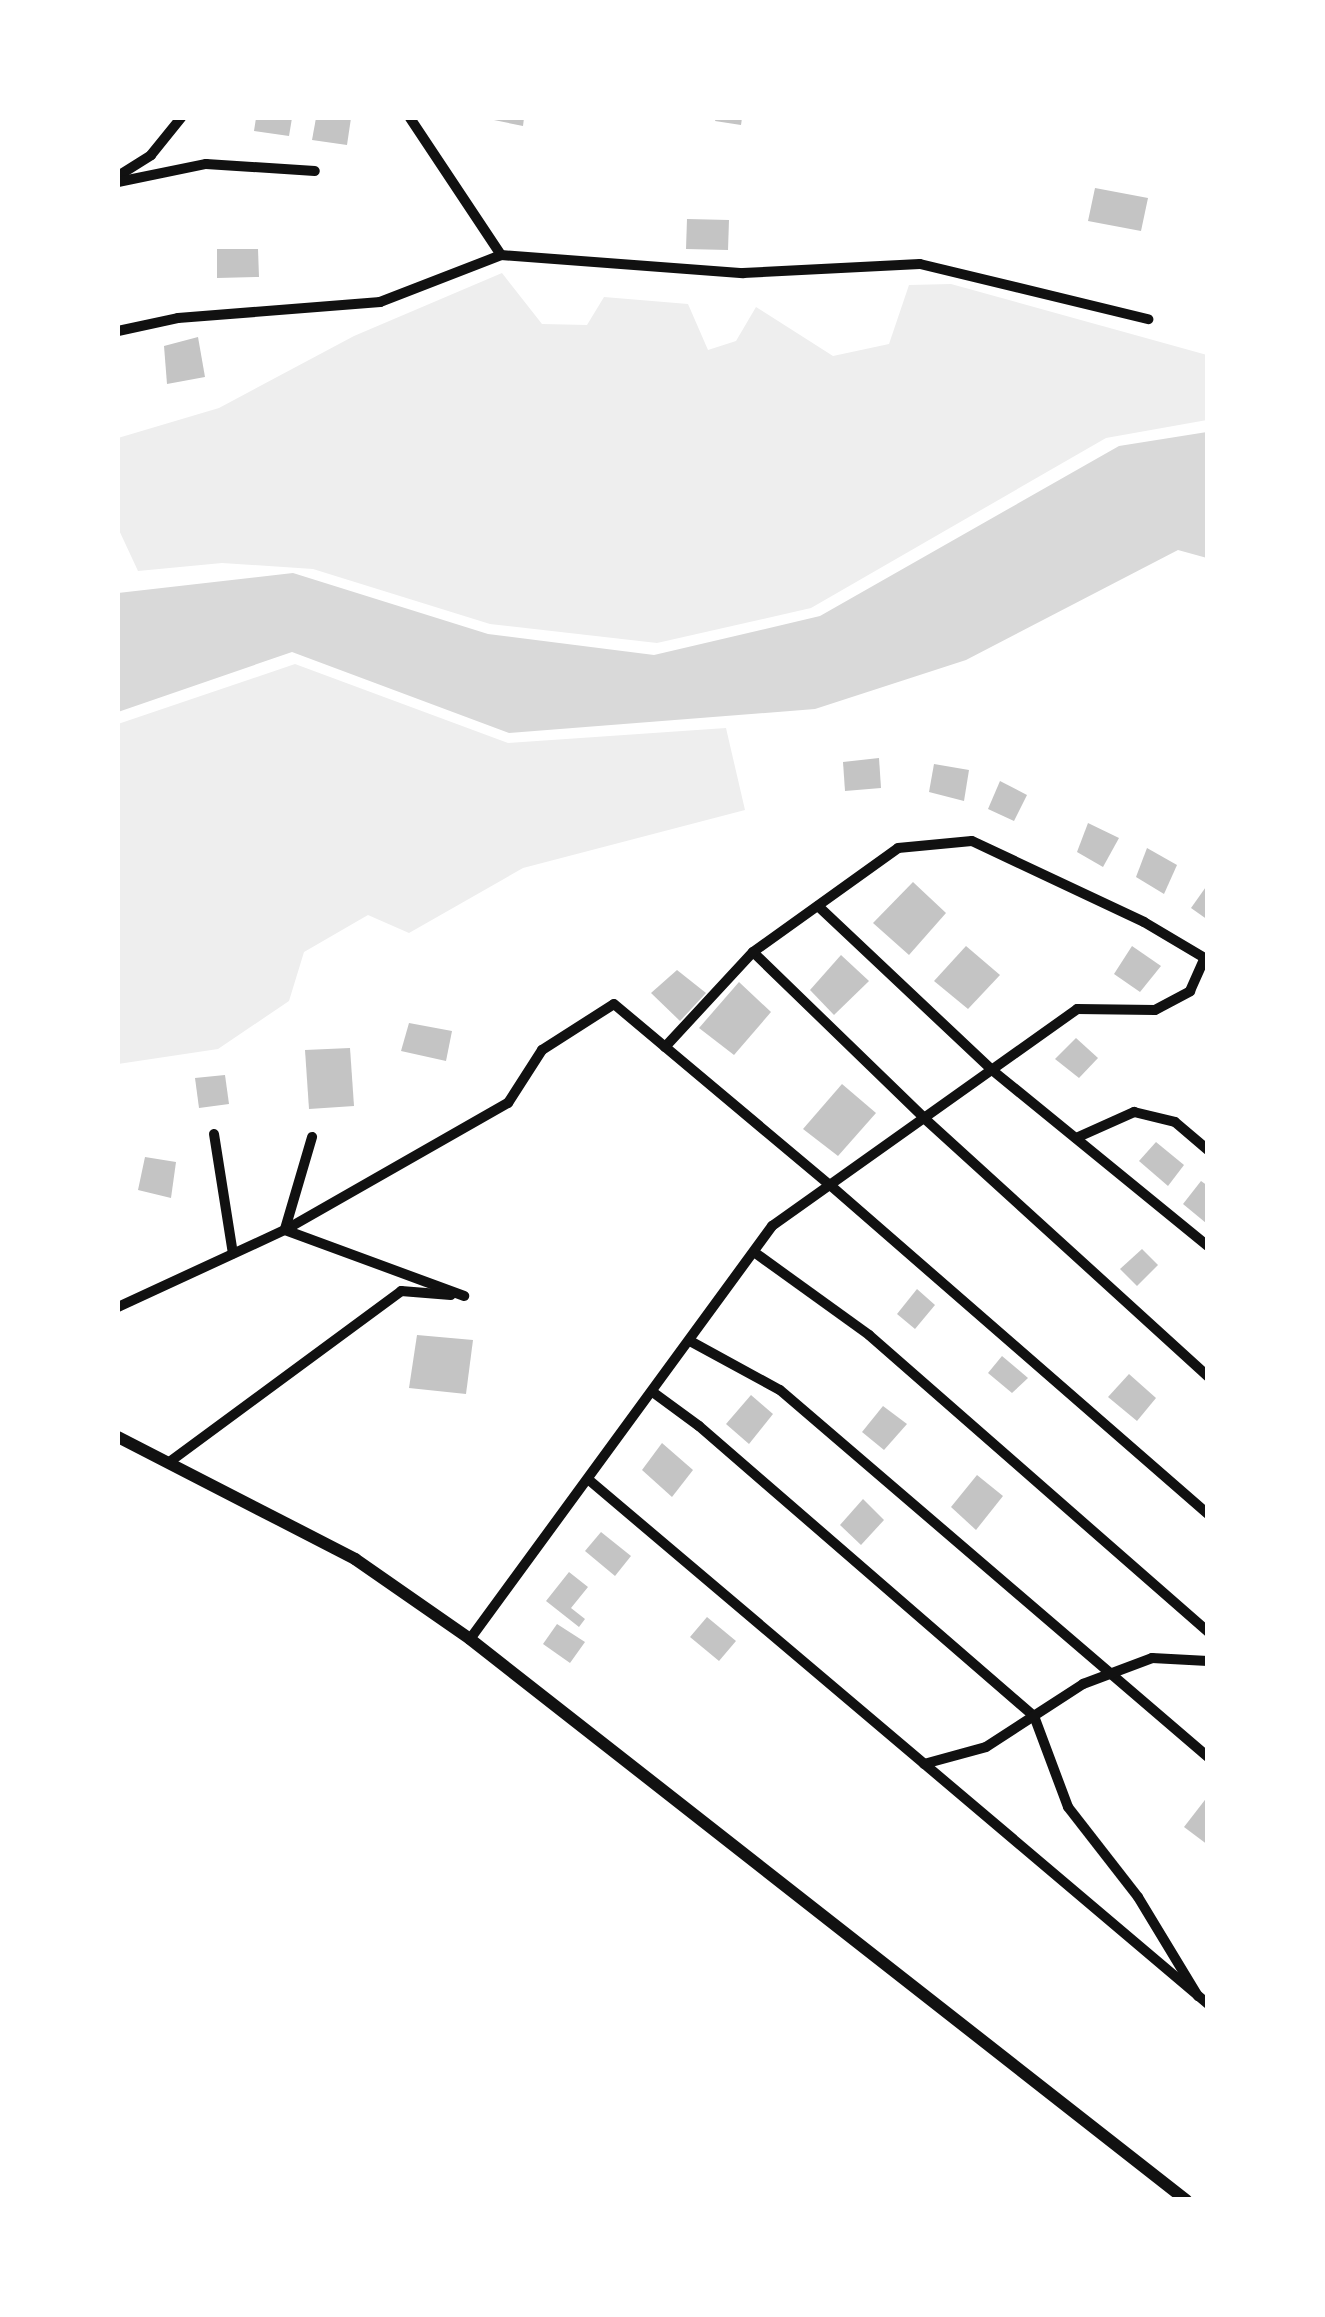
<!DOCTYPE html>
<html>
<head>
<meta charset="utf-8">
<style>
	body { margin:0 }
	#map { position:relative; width:1325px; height:2317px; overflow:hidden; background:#fff; font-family:"IBM Plex Serif",serif }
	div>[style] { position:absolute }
	.green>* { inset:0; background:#eee }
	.water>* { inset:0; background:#d9d9d9 }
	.building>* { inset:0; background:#c4c4c4 }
	.minor>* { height:10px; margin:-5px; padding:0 5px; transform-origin:5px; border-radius:5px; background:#111 }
	.tertiary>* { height:12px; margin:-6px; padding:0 6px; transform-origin:6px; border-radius:6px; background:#111 }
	span { translate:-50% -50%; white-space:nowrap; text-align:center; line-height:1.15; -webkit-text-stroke:9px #fff; paint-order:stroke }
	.frame { position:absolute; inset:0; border:120px solid #fff; pointer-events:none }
</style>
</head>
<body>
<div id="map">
	<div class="green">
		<i style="clip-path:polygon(502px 273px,542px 324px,587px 325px,604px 297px,688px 304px,708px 350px,736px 341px,756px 307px,833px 356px,889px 344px,909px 285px,951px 284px,1207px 355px,1207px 420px,1106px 438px,811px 608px,657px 643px,490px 624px,313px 569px,222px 563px,138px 571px,118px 528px,118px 438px,219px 408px,354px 336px)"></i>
		<i style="clip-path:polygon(295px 664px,508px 743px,726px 728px,745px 810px,523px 868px,409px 933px,368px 915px,304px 952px,289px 1001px,218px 1049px,118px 1064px,118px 724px)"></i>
	</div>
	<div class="water">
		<i style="clip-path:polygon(1207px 432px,1207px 558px,1178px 550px,966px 660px,815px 709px,509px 733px,292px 652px,118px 712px,118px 593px,293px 573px,488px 634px,654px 655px,820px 616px,1119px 446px)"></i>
	</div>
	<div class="building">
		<i style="clip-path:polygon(256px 118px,292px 118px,289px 136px,254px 131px)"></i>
		<i style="clip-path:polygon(316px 118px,351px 118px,347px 145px,312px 140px)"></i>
		<i style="clip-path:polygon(484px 118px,524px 118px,523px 126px)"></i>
		<i style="clip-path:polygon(716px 118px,742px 118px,741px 125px,715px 121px)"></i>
		<i style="clip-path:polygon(1095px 188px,1148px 198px,1141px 231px,1088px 221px)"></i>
		<i style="clip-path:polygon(687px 219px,729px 220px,728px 250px,686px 249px)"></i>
		<i style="clip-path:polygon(217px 249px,258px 249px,259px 277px,217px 278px)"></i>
		<i style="clip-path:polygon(198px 337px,205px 377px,167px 384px,164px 346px)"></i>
		<i style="clip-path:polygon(879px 758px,881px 788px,845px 791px,843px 762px)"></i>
		<i style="clip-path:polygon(934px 764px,969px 770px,964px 801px,929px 792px)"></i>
		<i style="clip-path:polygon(1000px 781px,1027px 795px,1014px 821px,988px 809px)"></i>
		<i style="clip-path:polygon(1088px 823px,1119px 838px,1103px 867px,1077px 852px)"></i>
		<i style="clip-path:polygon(1147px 848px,1177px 865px,1164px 894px,1136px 877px)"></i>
		<i style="clip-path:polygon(913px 882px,946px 913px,909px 955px,873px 923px)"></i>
		<i style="clip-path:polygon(1208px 884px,1208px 920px,1191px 908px)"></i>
		<i style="clip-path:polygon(966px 946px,1000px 975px,968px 1009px,934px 981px)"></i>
		<i style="clip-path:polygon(1132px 946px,1161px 966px,1140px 992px,1114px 974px)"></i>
		<i style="clip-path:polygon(841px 955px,869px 981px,834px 1015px,810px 990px)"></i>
		<i style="clip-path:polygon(677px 970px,706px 993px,680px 1021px,651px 993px)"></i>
		<i style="clip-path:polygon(739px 982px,771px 1012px,734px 1055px,699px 1028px)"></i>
		<i style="clip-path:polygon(409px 1023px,452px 1031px,446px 1061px,401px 1051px)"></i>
		<i style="clip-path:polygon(1076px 1038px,1098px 1058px,1079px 1078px,1055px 1059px)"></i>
		<i style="clip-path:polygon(350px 1048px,354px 1106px,309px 1109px,305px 1050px)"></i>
		<i style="clip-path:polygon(225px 1075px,229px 1104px,199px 1108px,195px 1078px)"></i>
		<i style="clip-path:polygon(842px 1084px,876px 1113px,838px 1156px,803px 1129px)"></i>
		<i style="clip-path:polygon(1156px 1142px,1184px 1165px,1168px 1186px,1139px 1161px)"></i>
		<i style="clip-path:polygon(145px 1157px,176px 1162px,171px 1198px,138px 1190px)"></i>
		<i style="clip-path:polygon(1201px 1181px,1208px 1186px,1206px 1223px,1183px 1204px)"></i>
		<i style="clip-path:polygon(1142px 1249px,1158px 1265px,1137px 1286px,1120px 1269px)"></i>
		<i style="clip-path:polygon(917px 1289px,935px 1305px,915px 1329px,897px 1314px)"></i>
		<i style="clip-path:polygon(417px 1335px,473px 1340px,466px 1394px,409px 1388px)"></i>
		<i style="clip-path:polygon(1002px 1356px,1028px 1378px,1012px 1393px,988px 1373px)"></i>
		<i style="clip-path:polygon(1129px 1374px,1156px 1398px,1137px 1421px,1108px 1397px)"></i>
		<i style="clip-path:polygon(751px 1395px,773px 1414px,749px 1444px,726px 1424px)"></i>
		<i style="clip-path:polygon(883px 1406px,907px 1424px,884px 1450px,862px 1432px)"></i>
		<i style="clip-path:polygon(662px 1443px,693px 1470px,672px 1497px,642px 1470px)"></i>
		<i style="clip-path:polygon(977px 1475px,1003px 1496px,976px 1530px,951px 1507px)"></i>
		<i style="clip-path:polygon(863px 1499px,884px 1520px,861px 1545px,840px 1525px)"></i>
		<i style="clip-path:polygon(601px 1532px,631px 1556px,615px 1576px,585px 1551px)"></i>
		<i style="clip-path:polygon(569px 1572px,588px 1587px,571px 1608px,585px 1619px,579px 1627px,546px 1601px)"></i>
		<i style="clip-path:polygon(707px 1617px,736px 1641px,719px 1661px,690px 1637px)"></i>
		<i style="clip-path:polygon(557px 1624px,585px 1642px,570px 1663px,543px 1644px)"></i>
		<i style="clip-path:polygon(1208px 1796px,1208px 1845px,1184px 1827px)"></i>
	</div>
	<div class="minor">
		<i style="left:410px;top:118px;width:164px;rotate:56.4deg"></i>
		<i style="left:118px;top:176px;width:39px;rotate:-32deg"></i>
		<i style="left:151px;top:155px;width:48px;rotate:-51deg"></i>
		<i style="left:118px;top:182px;width:90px;rotate:-11.6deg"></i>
		<i style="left:206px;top:164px;width:109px;rotate:3.7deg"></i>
		<i style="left:118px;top:331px;width:61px;rotate:-12.2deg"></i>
		<i style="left:178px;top:318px;width:203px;rotate:-4.5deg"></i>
		<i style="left:380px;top:302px;width:130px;rotate:-21.2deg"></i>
		<i style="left:501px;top:255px;width:243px;rotate:4.3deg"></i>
		<i style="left:743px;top:273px;width:177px;rotate:-2.9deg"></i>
		<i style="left:920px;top:264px;width:235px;rotate:13.6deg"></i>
		<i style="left:818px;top:906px;width:239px;rotate:43.3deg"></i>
		<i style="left:992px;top:1070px;width:279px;rotate:39.2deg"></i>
		<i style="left:753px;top:952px;width:238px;rotate:44.1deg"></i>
		<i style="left:924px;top:1118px;width:384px;rotate:42.3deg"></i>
		<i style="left:665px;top:1047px;width:129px;rotate:-47.2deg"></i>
		<i style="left:753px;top:952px;width:178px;rotate:-35.6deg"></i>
		<i style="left:898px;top:848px;width:74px;rotate:-5.4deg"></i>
		<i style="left:972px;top:841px;width:190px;rotate:25.2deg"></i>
		<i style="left:1144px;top:922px;width:74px;rotate:30.7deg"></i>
		<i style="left:214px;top:1134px;width:121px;rotate:81deg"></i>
		<i style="left:1076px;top:1138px;width:64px;rotate:-24.1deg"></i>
		<i style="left:1134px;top:1112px;width:42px;rotate:13.7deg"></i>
		<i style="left:1175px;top:1122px;width:43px;rotate:40.3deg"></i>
		<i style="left:285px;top:1229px;width:96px;rotate:-73.6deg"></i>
		<i style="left:285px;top:1230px;width:257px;rotate:-29.7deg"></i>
		<i style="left:508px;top:1103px;width:63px;rotate:-57.3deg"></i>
		<i style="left:542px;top:1050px;width:85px;rotate:-32.6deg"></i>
		<i style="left:614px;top:1004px;width:282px;rotate:40deg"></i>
		<i style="left:830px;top:1185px;width:501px;rotate:41.04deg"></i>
		<i style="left:754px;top:1252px;width:142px;rotate:35.8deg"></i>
		<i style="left:869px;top:1335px;width:451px;rotate:41.2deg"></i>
		<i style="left:118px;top:1307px;width:184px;rotate:-24.8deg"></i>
		<i style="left:285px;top:1230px;width:191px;rotate:20.2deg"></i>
		<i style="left:690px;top:1341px;width:102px;rotate:28.6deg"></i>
		<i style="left:780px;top:1390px;width:564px;rotate:40.61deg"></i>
		<i style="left:654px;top:1393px;width:56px;rotate:36.3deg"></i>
		<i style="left:699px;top:1426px;width:443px;rotate:40.9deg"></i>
		<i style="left:1034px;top:1716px;width:97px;rotate:69.5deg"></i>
		<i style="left:1068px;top:1807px;width:114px;rotate:52.1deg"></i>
		<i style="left:1138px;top:1897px;width:116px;rotate:58.8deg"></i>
		<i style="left:168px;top:1463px;width:290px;rotate:-36.4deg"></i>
		<i style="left:401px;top:1291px;width:50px;rotate:4.6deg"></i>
		<i style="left:589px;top:1480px;width:811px;rotate:40.25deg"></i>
		<i style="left:470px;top:1639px;width:512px;rotate:-53.82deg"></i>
		<i style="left:772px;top:1226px;width:374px;rotate:-35.4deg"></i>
		<i style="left:1077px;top:1009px;width:78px;rotate:0.7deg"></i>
		<i style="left:1155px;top:1010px;width:40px;rotate:-28deg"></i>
		<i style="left:1190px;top:991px;width:36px;rotate:-66deg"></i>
		<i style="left:924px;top:1764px;width:64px;rotate:-15.3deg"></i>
		<i style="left:986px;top:1747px;width:116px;rotate:-33deg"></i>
		<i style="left:1083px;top:1684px;width:74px;rotate:-20.6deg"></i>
		<i style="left:1152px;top:1658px;width:56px;rotate:3.1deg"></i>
	</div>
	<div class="tertiary">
		<i style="left:118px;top:1437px;width:267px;rotate:27.2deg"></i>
		<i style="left:355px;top:1559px;width:140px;rotate:34.8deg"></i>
		<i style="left:470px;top:1639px;width:910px;rotate:38.08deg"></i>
	</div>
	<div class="frame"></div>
</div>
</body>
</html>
